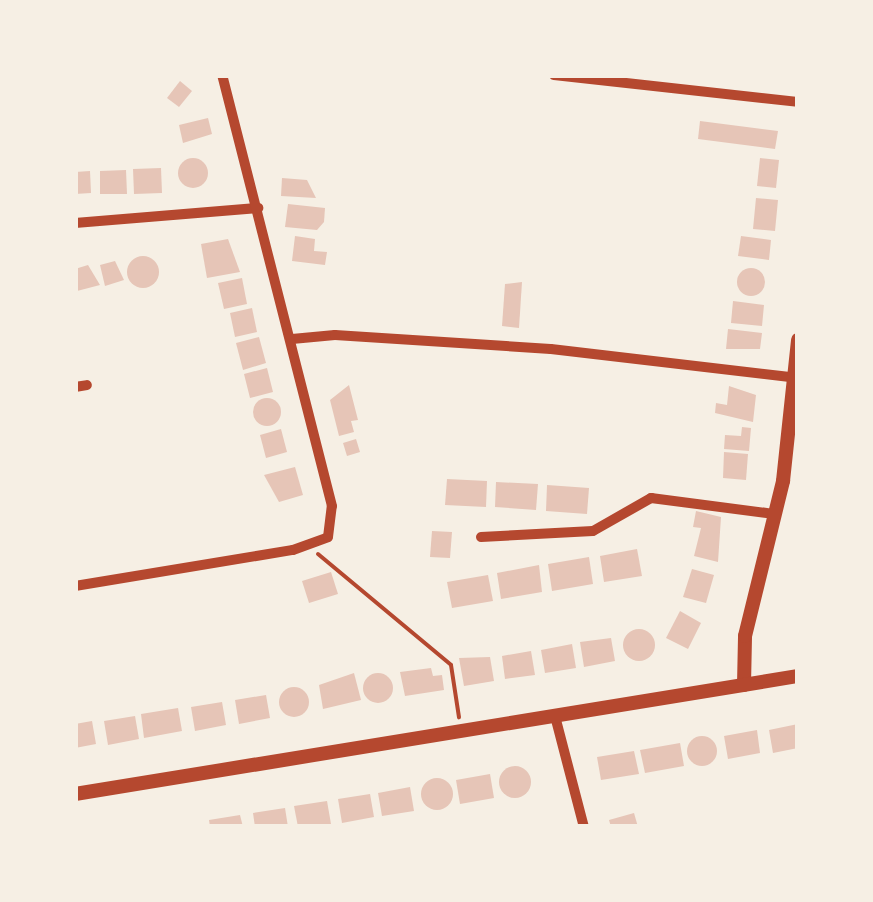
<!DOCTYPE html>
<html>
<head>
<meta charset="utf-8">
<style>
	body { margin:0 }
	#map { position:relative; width:873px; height:902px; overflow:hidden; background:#f6efe4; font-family:Lato,sans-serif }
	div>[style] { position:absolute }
	.building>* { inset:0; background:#e6c5b7 }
	.round { border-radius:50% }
	.path>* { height:4px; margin:-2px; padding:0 2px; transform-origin:2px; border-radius:2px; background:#b5482f }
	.minor>* { height:10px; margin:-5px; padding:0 5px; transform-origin:5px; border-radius:5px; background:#b5482f }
	.tertiary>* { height:14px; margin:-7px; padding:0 7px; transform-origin:7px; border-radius:7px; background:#b5482f }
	span { translate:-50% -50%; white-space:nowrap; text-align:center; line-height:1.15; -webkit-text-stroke:8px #f6efe4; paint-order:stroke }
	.frame { position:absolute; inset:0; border:78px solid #f6efe4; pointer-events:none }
</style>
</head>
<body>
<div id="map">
	<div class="building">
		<i style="clip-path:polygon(180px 81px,192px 91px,179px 107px,167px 98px)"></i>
		<i style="clip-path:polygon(208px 118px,212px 134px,183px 143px,179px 125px)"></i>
		<i style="clip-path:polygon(700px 121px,778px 131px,775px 149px,698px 139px)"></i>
		<i class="round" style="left:178px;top:158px;width:30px;height:30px"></i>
		<i style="clip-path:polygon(760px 158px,779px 160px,776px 188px,757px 186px)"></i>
		<i style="clip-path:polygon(161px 168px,162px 193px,134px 194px,133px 169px)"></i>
		<i style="clip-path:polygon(126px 170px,127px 194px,100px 194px,100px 171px)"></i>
		<i style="clip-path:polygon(90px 171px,91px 193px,75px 194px,75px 172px)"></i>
		<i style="clip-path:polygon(282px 178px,307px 180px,316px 198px,281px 196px)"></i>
		<i style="clip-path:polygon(756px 198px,778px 200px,775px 231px,753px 229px)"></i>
		<i style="clip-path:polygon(288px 204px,325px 208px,324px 222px,317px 230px,285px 227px)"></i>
		<i style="clip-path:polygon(295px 236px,315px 239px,314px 251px,327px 252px,325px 265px,292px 261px)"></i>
		<i style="clip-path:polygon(741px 236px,771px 240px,769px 260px,738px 256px)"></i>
		<i style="clip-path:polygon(228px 239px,240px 272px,207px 278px,201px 244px)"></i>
		<i class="round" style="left:127px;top:256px;width:32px;height:32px"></i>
		<i style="clip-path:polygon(115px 261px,124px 280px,105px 286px,100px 265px)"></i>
		<i style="clip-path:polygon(88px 265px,100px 285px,77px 291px,75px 269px)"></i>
		<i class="round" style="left:737px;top:268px;width:28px;height:28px"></i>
		<i style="clip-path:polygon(242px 278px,247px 304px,224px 309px,218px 283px)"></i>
		<i style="clip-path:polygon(522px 282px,519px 328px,502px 326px,505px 284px)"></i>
		<i style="clip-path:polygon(733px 301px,764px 305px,762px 326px,731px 323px)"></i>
		<i style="clip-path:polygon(252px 308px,257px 332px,235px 337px,230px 313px)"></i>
		<i style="clip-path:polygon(728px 329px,762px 333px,760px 349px,726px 349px)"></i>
		<i style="clip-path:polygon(259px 337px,266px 363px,243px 370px,236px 343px)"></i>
		<i style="clip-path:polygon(267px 368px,273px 392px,250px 398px,244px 374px)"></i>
		<i style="clip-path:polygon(349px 385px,358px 420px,351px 421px,354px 432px,339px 436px,330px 400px)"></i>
		<i style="clip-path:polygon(729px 386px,756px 395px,753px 422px,715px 413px,716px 403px,727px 405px)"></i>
		<i class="round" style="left:253px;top:398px;width:28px;height:28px"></i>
		<i style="clip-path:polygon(742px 427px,751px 428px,749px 451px,724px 449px,725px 435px,741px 436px)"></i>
		<i style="clip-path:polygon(281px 429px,287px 452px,266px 458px,260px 435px)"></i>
		<i style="clip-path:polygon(356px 439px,360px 452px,347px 456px,343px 443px)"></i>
		<i style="clip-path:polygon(724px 452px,748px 454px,746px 480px,723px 478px)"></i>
		<i style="clip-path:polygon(295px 467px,303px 495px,279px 502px,264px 475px)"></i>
		<i style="clip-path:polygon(447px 479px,487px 481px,486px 507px,445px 505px)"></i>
		<i style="clip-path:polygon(496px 482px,538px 484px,536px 510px,495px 507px)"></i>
		<i style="clip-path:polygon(547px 485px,589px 488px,587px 514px,546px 511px)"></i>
		<i style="clip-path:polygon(696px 511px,721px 517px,718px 562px,694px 556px,701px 528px,693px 527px)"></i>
		<i style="clip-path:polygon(432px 531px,452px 532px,450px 558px,430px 557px)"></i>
		<i style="clip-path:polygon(637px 549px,642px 576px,604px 582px,600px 556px)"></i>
		<i style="clip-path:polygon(589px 557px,593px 584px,552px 591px,548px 564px)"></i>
		<i style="clip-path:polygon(539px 565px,542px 592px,501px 599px,497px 573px)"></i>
		<i style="clip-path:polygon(692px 569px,714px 575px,706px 603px,683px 597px)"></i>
		<i style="clip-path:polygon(331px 572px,338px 594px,309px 603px,302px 581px)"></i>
		<i style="clip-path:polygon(488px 575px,493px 601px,452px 608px,447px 582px)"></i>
		<i style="clip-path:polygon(680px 611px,701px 623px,688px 649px,666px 638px)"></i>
		<i class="round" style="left:623px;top:629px;width:32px;height:32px"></i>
		<i style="clip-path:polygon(611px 638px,615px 661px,584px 667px,580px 642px)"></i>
		<i style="clip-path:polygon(572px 644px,576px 668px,545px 673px,541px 650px)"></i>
		<i style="clip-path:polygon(531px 651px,535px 675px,505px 679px,502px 656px)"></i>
		<i style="clip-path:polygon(490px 657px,494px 681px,464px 686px,459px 658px)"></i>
		<i style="clip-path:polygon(431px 668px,433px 676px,442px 675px,444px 690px,405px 696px,400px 672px)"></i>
		<i class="round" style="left:363px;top:673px;width:30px;height:30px"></i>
		<i style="clip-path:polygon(354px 673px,361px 700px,323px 709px,319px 685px)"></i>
		<i class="round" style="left:279px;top:687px;width:30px;height:30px"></i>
		<i style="clip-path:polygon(266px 695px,270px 718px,239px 724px,235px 700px)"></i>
		<i style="clip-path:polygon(222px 702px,226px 725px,195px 731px,191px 707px)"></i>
		<i style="clip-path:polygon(178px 708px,182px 731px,144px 738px,141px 714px)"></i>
		<i style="clip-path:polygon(135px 716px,139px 739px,108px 745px,104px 721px)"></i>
		<i style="clip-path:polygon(92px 721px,96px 744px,75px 748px,75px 724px)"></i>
		<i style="clip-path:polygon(798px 724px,798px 748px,773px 753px,769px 730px)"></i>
		<i style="clip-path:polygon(757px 730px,760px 753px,728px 759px,724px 736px)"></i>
		<i class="round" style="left:687px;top:736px;width:30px;height:30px"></i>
		<i style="clip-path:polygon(680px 743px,684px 766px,645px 773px,640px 750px)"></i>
		<i style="clip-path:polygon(634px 751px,639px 774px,601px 780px,597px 757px)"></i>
		<i class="round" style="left:499px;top:766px;width:32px;height:32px"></i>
		<i style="clip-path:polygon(490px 774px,494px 798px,460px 804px,456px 780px)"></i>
		<i class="round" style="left:421px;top:778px;width:32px;height:32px"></i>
		<i style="clip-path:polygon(410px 787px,414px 811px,382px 816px,378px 793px)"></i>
		<i style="clip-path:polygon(370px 794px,374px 817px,342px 823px,338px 799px)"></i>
		<i style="clip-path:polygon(327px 801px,331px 824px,298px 827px,294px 806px)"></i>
		<i style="clip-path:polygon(285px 808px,288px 827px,255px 827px,253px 813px)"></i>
		<i style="clip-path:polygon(634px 813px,638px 827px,611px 827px,609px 820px)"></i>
		<i style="clip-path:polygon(240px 815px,243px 827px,210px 827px,209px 820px)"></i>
	</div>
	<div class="path">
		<i style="left:318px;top:554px;width:173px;rotate:39.8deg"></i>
		<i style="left:451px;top:665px;width:53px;rotate:81.3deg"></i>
	</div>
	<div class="minor">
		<i style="left:554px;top:75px;width:245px;rotate:6.3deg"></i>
		<i style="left:75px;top:223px;width:184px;rotate:-4.7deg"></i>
		<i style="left:292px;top:339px;width:43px;rotate:-5.3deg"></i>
		<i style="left:335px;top:335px;width:216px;rotate:3.7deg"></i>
		<i style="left:551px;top:349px;width:249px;rotate:6.7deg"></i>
		<i style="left:75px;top:387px;width:12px;rotate:-9deg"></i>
		<i style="left:481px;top:537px;width:112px;rotate:-3.1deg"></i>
		<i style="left:593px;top:531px;width:67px;rotate:-29.6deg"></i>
		<i style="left:651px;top:498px;width:125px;rotate:7.4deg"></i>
		<i style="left:75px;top:586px;width:221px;rotate:-9.4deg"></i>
		<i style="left:293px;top:550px;width:37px;rotate:-20deg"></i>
		<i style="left:328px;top:537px;width:31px;rotate:-83deg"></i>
		<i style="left:332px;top:506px;width:445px;rotate:-104.3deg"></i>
		<i style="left:555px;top:716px;width:115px;rotate:75.4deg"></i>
	</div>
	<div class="tertiary">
		<i style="left:744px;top:685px;width:49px;rotate:-88.8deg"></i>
		<i style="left:745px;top:636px;width:160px;rotate:-76.2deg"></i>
		<i style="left:783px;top:481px;width:142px;rotate:-83.9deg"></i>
		<i style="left:75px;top:794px;width:733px;rotate:-9.27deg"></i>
	</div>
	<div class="frame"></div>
</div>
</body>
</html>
